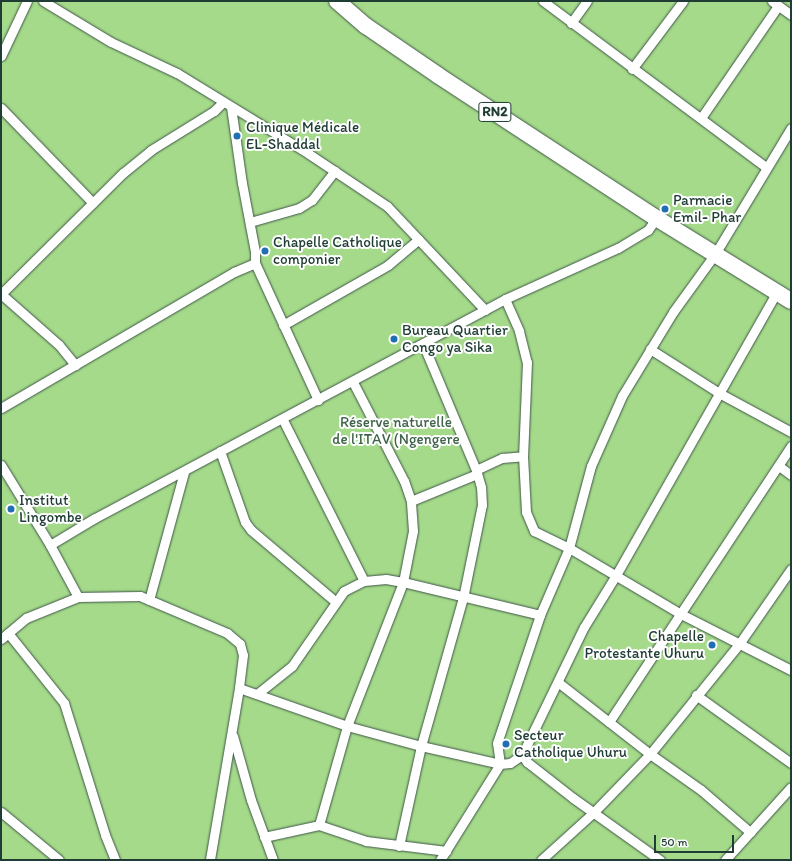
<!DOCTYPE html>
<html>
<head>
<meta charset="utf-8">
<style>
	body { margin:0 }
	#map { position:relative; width:792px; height:861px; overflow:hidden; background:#f4dec1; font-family:Itim,sans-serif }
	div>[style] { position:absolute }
	.green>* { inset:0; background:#a5da8a }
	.roads { filter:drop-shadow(0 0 1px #3f5549) drop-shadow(0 0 1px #3f5549) }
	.street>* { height:9px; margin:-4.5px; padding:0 4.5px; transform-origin:4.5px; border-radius:4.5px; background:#fff }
	.highway>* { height:16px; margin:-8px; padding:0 8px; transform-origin:8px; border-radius:8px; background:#fff }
	.dots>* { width:11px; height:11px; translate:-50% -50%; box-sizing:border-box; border:2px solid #fff; border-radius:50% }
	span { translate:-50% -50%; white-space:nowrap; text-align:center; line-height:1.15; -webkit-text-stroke:4px #fff; paint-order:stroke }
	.shield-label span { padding:1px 3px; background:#fff; border:1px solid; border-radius:3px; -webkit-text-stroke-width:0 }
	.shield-label { font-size:14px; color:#1f3d34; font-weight:700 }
	.poi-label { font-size:15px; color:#1f3d34 }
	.left { translate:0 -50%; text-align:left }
	.right { translate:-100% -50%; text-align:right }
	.park-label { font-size:15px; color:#40644a }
	.frame { position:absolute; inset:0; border:2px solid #1f3d34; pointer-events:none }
	.scale { position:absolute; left:654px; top:835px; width:80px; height:18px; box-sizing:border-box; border:2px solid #1f3d34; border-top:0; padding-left:5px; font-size:12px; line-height:14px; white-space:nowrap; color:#1f3d34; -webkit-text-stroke:3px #fff; paint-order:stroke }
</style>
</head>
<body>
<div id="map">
	<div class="green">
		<i style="clip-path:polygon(1px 1px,791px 1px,791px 860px,1px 860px)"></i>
	</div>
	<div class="roads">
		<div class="street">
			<i style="left:43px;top:1px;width:79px;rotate:31.1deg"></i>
			<i style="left:111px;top:42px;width:73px;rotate:25.2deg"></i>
			<i style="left:177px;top:73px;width:155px;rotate:31.5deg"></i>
			<i style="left:309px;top:154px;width:94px;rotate:33.7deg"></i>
			<i style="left:387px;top:206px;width:143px;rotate:46.7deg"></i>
			<i style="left:543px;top:1px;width:278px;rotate:36.7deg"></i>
			<i style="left:772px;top:1px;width:24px;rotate:36deg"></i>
			<i style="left:571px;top:23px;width:27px;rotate:-54deg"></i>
			<i style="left:1px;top:56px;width:61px;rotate:-64.7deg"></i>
			<i style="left:632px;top:69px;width:85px;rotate:-53.1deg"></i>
			<i style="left:231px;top:107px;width:77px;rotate:81.8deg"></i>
			<i style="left:242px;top:183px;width:70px;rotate:79.3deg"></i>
			<i style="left:255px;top:252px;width:11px;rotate:90deg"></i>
			<i style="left:255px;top:263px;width:151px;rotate:65.3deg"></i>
			<i style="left:1px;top:108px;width:132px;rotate:45.9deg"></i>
			<i style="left:701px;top:118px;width:136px;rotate:-55.5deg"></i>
			<i style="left:250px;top:222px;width:51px;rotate:-15.9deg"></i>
			<i style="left:299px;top:208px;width:15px;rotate:-32deg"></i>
			<i style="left:312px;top:200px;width:37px;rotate:-52deg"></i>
			<i style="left:1px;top:294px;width:172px;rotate:-44.8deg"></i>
			<i style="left:123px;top:173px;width:36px;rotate:-39deg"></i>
			<i style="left:151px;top:150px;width:74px;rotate:-31.8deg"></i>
			<i style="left:214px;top:111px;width:13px;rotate:-45deg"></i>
			<i style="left:1px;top:294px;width:77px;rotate:41.3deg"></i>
			<i style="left:59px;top:345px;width:26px;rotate:51deg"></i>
			<i style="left:505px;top:299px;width:35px;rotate:66deg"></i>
			<i style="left:519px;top:331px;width:32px;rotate:76deg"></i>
			<i style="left:527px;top:362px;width:94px;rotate:92.4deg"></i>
			<i style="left:523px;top:456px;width:56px;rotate:86.9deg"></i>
			<i style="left:526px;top:512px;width:21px;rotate:67deg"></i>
			<i style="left:534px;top:531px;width:39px;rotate:26deg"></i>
			<i style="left:569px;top:548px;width:130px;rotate:30.5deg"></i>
			<i style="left:681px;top:614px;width:123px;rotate:27deg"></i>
			<i style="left:283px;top:325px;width:121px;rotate:-29.7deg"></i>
			<i style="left:388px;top:265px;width:40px;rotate:-40deg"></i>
			<i style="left:650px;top:349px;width:82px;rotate:32.5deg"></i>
			<i style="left:719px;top:393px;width:82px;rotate:28.4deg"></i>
			<i style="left:1px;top:408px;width:270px;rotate:-30.3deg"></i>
			<i style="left:234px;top:272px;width:23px;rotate:-23deg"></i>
			<i style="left:283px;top:420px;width:180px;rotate:63.3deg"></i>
			<i style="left:220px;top:451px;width:75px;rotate:70.6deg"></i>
			<i style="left:245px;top:522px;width:10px;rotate:53deg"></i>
			<i style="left:251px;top:530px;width:111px;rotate:40.3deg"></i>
			<i style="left:1px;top:465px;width:94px;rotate:58.5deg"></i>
			<i style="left:50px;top:545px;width:59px;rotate:61.7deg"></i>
			<i style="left:779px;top:466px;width:15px;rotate:37deg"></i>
			<i style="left:476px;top:470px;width:29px;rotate:-25deg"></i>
			<i style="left:502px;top:458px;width:21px;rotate:-5deg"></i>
			<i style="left:411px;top:501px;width:71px;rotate:-22.2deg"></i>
			<i style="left:50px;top:545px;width:52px;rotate:-31deg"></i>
			<i style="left:95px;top:518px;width:465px;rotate:-28.1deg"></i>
			<i style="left:505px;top:299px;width:124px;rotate:-24.3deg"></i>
			<i style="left:618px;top:248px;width:35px;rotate:-31deg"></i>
			<i style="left:648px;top:230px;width:14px;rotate:-56deg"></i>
			<i style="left:149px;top:600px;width:133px;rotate:-74.7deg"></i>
			<i style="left:8px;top:633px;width:90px;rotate:51.3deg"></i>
			<i style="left:64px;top:703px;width:138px;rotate:72.7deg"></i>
			<i style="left:105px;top:835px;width:27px;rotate:68deg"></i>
			<i style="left:1px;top:639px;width:33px;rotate:-40deg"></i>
			<i style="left:26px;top:618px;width:56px;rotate:-22deg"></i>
			<i style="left:78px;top:597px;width:62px;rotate:-0.9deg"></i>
			<i style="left:140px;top:596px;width:95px;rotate:23deg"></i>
			<i style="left:227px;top:633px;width:17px;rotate:40deg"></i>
			<i style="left:240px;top:644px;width:11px;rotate:75deg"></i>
			<i style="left:243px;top:655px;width:33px;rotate:97deg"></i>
			<i style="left:239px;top:688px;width:174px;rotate:99.6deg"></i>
			<i style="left:559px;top:683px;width:115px;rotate:38deg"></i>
			<i style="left:650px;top:754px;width:62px;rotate:35.2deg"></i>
			<i style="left:701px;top:790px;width:65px;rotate:40.6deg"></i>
			<i style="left:239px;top:688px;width:114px;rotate:19.4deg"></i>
			<i style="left:347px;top:726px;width:77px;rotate:15.1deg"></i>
			<i style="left:421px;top:746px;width:81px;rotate:12.8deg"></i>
			<i style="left:500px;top:764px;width:10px;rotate:-6deg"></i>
			<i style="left:510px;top:763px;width:14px;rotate:-34deg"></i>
			<i style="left:522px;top:755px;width:9px;rotate:54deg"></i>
			<i style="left:527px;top:762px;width:58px;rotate:38deg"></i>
			<i style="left:573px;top:798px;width:107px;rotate:35.5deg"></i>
			<i style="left:257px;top:694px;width:45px;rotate:-38.7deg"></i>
			<i style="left:292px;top:666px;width:91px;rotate:-55.3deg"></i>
			<i style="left:344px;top:591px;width:22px;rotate:-27deg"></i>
			<i style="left:364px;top:581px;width:22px;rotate:-5deg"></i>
			<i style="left:386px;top:579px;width:17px;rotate:10deg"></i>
			<i style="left:403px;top:582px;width:141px;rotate:13.5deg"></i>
			<i style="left:696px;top:695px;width:117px;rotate:35.6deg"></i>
			<i style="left:609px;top:722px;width:331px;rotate:-56.6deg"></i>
			<i style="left:233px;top:736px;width:66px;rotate:74.3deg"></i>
			<i style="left:251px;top:800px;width:64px;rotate:69.9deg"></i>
			<i style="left:522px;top:755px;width:142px;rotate:-64.2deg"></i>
			<i style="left:584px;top:627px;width:61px;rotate:-58.4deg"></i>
			<i style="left:616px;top:575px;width:326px;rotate:-60.4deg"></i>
			<i style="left:1px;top:812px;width:75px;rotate:39.6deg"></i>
			<i style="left:319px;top:825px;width:50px;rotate:18.8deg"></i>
			<i style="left:366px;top:841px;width:81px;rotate:7.1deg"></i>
			<i style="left:264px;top:837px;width:56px;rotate:-12.3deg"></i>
			<i style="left:319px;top:825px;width:103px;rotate:-74.2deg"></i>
			<i style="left:347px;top:726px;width:155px;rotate:-68.7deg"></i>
			<i style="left:403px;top:582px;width:52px;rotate:-78.9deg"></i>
			<i style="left:413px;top:531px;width:30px;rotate:-94deg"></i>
			<i style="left:411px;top:501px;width:21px;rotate:-109deg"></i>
			<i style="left:404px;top:481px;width:111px;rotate:-117.3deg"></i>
			<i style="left:399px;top:846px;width:102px;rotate:-77.6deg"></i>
			<i style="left:421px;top:746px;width:154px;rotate:-74.2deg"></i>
			<i style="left:463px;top:598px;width:95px;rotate:-78.5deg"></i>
			<i style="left:482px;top:505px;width:18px;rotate:-93deg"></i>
			<i style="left:481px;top:487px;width:18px;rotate:-106deg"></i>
			<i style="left:476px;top:470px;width:137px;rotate:-112.8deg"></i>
			<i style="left:440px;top:860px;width:113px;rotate:-58deg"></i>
			<i style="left:500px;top:764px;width:21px;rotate:-98deg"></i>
			<i style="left:497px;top:743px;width:135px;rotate:-71.4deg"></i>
			<i style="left:540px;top:615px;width:73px;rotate:-66.6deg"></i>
			<i style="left:569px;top:548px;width:85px;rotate:-75deg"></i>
			<i style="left:591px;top:466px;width:77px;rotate:-66.1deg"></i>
			<i style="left:622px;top:396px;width:98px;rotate:-58.7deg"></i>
			<i style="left:673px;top:312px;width:72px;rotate:-54.1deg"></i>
			<i style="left:715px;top:254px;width:147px;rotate:-58.9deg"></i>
			<i style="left:541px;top:860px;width:73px;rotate:-42.2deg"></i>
			<i style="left:595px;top:811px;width:79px;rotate:-46deg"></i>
			<i style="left:650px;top:754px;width:141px;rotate:-51deg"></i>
			<i style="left:739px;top:644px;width:91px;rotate:-55.3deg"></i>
			<i style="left:725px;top:860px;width:98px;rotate:-47.9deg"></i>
		</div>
		<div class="highway">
			<i style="left:337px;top:1px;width:38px;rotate:41deg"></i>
			<i style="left:366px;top:26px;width:88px;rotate:34.4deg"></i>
			<i style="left:439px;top:76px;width:259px;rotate:33.2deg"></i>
			<i style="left:656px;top:218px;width:158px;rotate:31.6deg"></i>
		</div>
	</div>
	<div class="dots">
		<i style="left:237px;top:136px;background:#1f6fb2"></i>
		<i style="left:665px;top:209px;background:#1f6fb2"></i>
		<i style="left:265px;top:251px;background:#1f6fb2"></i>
		<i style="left:394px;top:339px;background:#1f6fb2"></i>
		<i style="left:11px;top:509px;background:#1f6fb2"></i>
		<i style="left:712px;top:645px;background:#1f6fb2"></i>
		<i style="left:506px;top:744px;background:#1f6fb2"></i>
	</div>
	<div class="shield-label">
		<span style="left:495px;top:112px">RN2</span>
	</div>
	<div class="poi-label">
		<span class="left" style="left:246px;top:136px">Clinique Médicale<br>EL-Shaddal</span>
		<span class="left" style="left:673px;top:209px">Parmacie<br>Emil- Phar</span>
		<span class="left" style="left:273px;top:251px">Chapelle Catholique<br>componier</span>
		<span class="left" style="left:402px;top:339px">Bureau Quartier<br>Congo ya Sika</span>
		<span class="left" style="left:19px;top:509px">Institut<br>Lingombe</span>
		<span class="right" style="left:704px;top:645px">Chapelle<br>Protestante Uhuru</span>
		<span class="left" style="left:514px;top:744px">Secteur<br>Catholique Uhuru</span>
	</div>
	<div class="park-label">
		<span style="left:396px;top:431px">Réserve naturelle<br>de l'ITAV (Ngengere</span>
	</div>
	<div class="frame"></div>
	<div class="scale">50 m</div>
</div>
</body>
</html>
